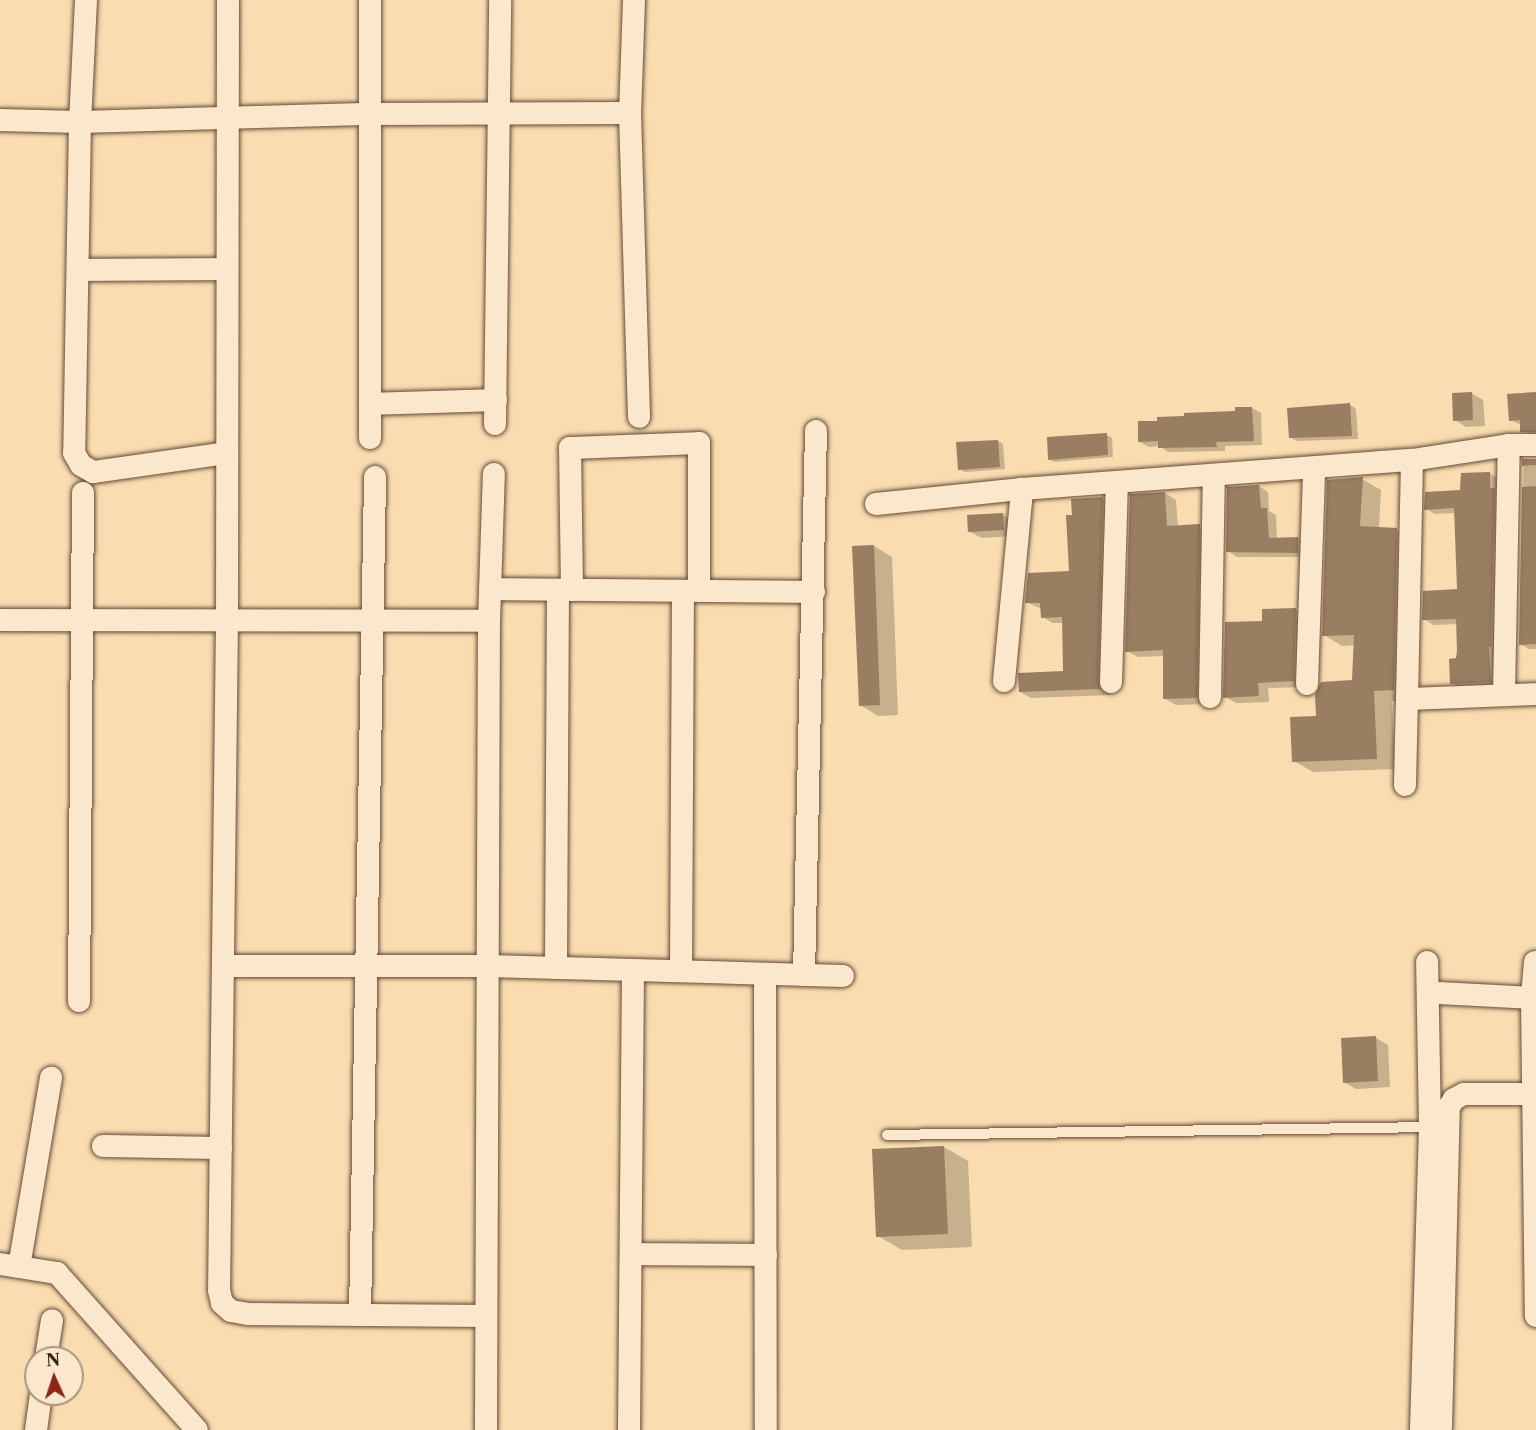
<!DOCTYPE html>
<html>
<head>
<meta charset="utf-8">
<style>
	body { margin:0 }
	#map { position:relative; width:1536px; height:1430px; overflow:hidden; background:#f9dcb0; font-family:"Libre Caslon Text",serif }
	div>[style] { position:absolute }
	.shadow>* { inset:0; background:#0003 }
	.building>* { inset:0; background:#997e62 }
	.roads { filter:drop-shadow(0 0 2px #644a36) drop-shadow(0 0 2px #644a36) }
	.lane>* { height:10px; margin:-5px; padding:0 5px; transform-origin:5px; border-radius:5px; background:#fbe8cc }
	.street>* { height:22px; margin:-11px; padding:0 11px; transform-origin:11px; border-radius:11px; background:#fbe8cc }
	span { translate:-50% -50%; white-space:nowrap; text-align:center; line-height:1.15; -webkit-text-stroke:4.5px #fbe8cc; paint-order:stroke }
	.north { position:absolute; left:24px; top:1346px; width:60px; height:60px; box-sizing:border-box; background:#fbe8cc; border:2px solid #ab9580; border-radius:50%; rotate:357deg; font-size:16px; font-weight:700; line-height:24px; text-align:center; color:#32190d }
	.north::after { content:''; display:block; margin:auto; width:21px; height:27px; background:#8f2418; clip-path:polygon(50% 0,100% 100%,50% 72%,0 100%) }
</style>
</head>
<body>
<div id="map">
	<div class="shadow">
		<i style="clip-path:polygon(1471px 393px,1483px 400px,1485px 426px,1466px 427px,1455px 420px)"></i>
		<i style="clip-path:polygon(1536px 394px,1536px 436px,1522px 431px,1521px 425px,1510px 420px)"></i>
		<i style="clip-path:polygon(1349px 404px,1356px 409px,1358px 439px,1297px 441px,1290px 437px)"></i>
		<i style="clip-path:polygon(1252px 408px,1261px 413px,1262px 445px,1225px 446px,1225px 451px,1168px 452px,1160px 446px,1149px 447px,1140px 442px,1159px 423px)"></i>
		<i style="clip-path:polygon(1107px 435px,1112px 438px,1113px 457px,1054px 462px,1049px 459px)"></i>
		<i style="clip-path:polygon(998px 441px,1003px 444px,1005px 469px,965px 472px,959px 469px)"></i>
		<i style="clip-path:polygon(1536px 459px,1536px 649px,1529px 649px,1520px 644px,1524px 460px)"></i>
		<i style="clip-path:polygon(1489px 473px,1499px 479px,1499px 687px,1461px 688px,1452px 683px,1458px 660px,1457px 624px,1433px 625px,1424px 619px,1458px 591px,1455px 513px,1435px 514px,1426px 509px,1461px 492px)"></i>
		<i style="clip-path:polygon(1362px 479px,1381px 490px,1379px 529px,1397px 530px,1415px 541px,1412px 700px,1392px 701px,1395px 769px,1313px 772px,1294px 761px,1318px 717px,1353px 682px,1355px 645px,1342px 646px,1324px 635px)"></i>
		<i style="clip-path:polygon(1259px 486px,1268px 492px,1269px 511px,1276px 515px,1277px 539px,1298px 538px,1307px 543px,1307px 557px,1237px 557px,1228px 551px)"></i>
		<i style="clip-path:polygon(1165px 493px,1176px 500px,1178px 527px,1199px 526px,1211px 533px,1208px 704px,1176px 705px,1164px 698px,1164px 656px,1138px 657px,1127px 651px)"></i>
		<i style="clip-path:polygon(1103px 499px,1114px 505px,1110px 695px,1031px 698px,1020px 692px,1064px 672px,1064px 623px,1053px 623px,1042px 617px,1042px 609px,1026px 602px,1070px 573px,1073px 516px)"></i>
		<i style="clip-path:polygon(1002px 514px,1014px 521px,1015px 536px,982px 538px,970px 532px)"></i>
		<i style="clip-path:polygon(874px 546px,892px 557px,898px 715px,878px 716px,860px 705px)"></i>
		<i style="clip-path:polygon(1296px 609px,1306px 615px,1304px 687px,1268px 688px,1269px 702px,1236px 703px,1225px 697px,1264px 622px)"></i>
		<i style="clip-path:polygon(1376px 1038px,1388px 1045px,1390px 1087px,1356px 1089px,1344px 1082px)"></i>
		<i style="clip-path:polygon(944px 1147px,968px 1161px,972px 1247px,902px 1250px,878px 1236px)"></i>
	</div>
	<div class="building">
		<i style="clip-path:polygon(1472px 392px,1473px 420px,1453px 421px,1452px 393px)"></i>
		<i style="clip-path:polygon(1536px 392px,1536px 432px,1520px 432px,1520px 420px,1509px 421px,1507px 394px)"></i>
		<i style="clip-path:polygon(1350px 403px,1352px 436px,1289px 438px,1287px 408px)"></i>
		<i style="clip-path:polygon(1235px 407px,1252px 407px,1254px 441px,1216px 442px,1217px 447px,1158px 448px,1158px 441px,1138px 442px,1138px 421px,1157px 421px,1157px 417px,1184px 416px,1184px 413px,1235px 411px)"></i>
		<i style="clip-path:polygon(1107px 433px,1108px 455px,1048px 460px,1047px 437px)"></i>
		<i style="clip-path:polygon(998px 440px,1000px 467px,958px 470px,956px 442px)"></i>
		<i style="clip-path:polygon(1522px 459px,1536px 459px,1536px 465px,1522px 466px)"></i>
		<i style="clip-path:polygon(1490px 472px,1490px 488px,1495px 488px,1491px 647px,1489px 647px,1491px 682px,1450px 684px,1449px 659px,1456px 658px,1457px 651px,1456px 619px,1422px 620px,1423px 591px,1457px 589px,1454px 508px,1424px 510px,1425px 492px,1460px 490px,1461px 473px)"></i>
		<i style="clip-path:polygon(1363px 477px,1360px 526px,1397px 528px,1394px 690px,1374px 691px,1377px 759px,1292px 762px,1290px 717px,1316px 716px,1315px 695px,1321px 682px,1352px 680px,1354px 635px,1322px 636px,1327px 480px)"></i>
		<i style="clip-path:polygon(1259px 485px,1261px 508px,1267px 508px,1269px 538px,1298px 537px,1298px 553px,1226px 552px,1227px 487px)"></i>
		<i style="clip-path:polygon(1536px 486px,1536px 644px,1519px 645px,1522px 487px)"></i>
		<i style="clip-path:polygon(1165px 492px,1167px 526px,1200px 524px,1197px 698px,1163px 699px,1163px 650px,1125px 652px,1130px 494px)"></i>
		<i style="clip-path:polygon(1103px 497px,1098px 682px,1100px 689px,1019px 692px,1018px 673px,1063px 671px,1062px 617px,1041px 618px,1040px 603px,1025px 603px,1028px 573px,1069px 571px,1066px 515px,1072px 515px,1071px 499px)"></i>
		<i style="clip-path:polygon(1003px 513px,1004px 530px,968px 532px,967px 515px)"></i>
		<i style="clip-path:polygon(874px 545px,880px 705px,859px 706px,852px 546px)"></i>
		<i style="clip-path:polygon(1296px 608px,1294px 681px,1258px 683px,1259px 696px,1223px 698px,1225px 622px,1262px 621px,1262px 609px)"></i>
		<i style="clip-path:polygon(1376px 1036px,1378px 1081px,1343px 1083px,1341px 1038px)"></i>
		<i style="clip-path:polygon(944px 1146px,948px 1234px,876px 1237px,872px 1149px)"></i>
	</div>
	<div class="roads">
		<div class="lane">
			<i style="left:887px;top:1135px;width:543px;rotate:-0.84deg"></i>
		</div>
		<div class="street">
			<i style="left:86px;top:0;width:122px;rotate:92.8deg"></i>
			<i style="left:80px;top:122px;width:331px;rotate:91deg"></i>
			<i style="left:74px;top:453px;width:14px;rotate:60deg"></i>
			<i style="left:81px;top:465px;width:14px;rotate:30deg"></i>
			<i style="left:93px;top:472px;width:134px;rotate:-8.1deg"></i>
			<i style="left:228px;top:0;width:620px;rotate:90.09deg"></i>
			<i style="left:227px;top:620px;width:670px;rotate:90.68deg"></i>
			<i style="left:219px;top:1290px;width:13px;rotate:77deg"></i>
			<i style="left:222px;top:1303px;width:12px;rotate:42deg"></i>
			<i style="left:231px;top:1311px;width:17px;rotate:10deg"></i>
			<i style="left:248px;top:1314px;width:238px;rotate:0.5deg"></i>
			<i style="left:634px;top:0;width:113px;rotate:92deg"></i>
			<i style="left:630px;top:113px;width:304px;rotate:88.3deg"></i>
			<i style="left:0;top:120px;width:80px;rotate:1.4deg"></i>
			<i style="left:80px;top:122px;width:292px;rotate:-1.6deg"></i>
			<i style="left:372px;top:114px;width:258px;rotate:-0.2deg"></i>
			<i style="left:79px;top:270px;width:148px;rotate:-0.4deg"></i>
			<i style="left:370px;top:404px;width:126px;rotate:-1.8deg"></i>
			<i style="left:495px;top:424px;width:424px;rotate:-89.3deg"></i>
			<i style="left:370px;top:438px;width:438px;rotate:-90deg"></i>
			<i style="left:876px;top:504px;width:147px;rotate:-5.9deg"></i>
			<i style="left:1022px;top:489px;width:391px;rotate:-4.3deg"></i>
			<i style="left:1412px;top:460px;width:98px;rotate:-8.8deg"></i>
			<i style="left:1509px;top:445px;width:27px"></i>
			<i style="left:490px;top:589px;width:324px;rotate:0.5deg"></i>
			<i style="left:572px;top:590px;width:142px;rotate:-90.8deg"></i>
			<i style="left:570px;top:448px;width:129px;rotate:-2.2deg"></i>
			<i style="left:699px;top:443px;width:148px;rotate:90deg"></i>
			<i style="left:0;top:620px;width:489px;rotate:0.1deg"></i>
			<i style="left:1004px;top:681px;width:193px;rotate:-84.6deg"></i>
			<i style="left:1111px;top:682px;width:199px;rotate:-88.3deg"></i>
			<i style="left:1307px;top:684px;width:216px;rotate:-88.1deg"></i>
			<i style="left:1504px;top:695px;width:250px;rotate:-88.9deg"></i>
			<i style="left:1210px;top:697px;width:222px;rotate:-89deg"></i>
			<i style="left:1407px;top:699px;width:239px;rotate:-88.8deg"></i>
			<i style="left:1405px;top:785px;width:86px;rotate:-88.7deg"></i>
			<i style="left:1407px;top:699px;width:129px;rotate:-2.2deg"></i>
			<i style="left:1535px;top:962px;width:36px;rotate:95deg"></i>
			<i style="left:1532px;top:998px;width:318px;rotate:89.3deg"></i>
			<i style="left:224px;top:966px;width:264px"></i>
			<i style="left:488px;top:966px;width:355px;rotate:1.6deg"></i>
			<i style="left:556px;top:968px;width:378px;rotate:-89.7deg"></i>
			<i style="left:681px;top:971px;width:380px;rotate:-89.7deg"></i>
			<i style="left:765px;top:974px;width:456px;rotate:89.9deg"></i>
			<i style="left:804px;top:975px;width:544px;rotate:-88.74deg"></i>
			<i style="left:1440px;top:993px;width:92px;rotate:3.1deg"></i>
			<i style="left:79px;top:1001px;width:508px;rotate:-89.55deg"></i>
			<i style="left:103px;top:1146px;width:118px;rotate:1deg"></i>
			<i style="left:631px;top:1254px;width:135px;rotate:0.4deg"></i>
			<i style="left:0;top:1264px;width:58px;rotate:9deg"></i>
			<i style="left:57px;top:1273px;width:210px;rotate:48.3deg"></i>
			<i style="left:19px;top:1267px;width:192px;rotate:-80.4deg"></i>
			<i style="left:360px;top:1315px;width:838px;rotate:-88.97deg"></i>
			<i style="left:46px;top:1358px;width:38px;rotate:-81deg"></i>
			<i style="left:1441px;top:1427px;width:320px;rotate:-88.6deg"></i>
			<i style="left:1449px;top:1107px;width:9px;rotate:-58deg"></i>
			<i style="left:1454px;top:1099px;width:11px;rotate:-27deg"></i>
			<i style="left:1464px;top:1094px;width:72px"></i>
			<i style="left:36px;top:1430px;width:36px;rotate:-82deg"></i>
			<i style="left:486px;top:1430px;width:809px;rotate:-89.79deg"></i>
			<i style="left:489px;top:621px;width:147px;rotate:-88.1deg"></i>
			<i style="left:629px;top:1430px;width:460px;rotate:-89.5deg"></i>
			<i style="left:1421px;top:1430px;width:303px;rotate:-88.3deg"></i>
			<i style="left:1430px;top:1127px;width:165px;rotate:-91deg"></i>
		</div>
	</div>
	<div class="north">N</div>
</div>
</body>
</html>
